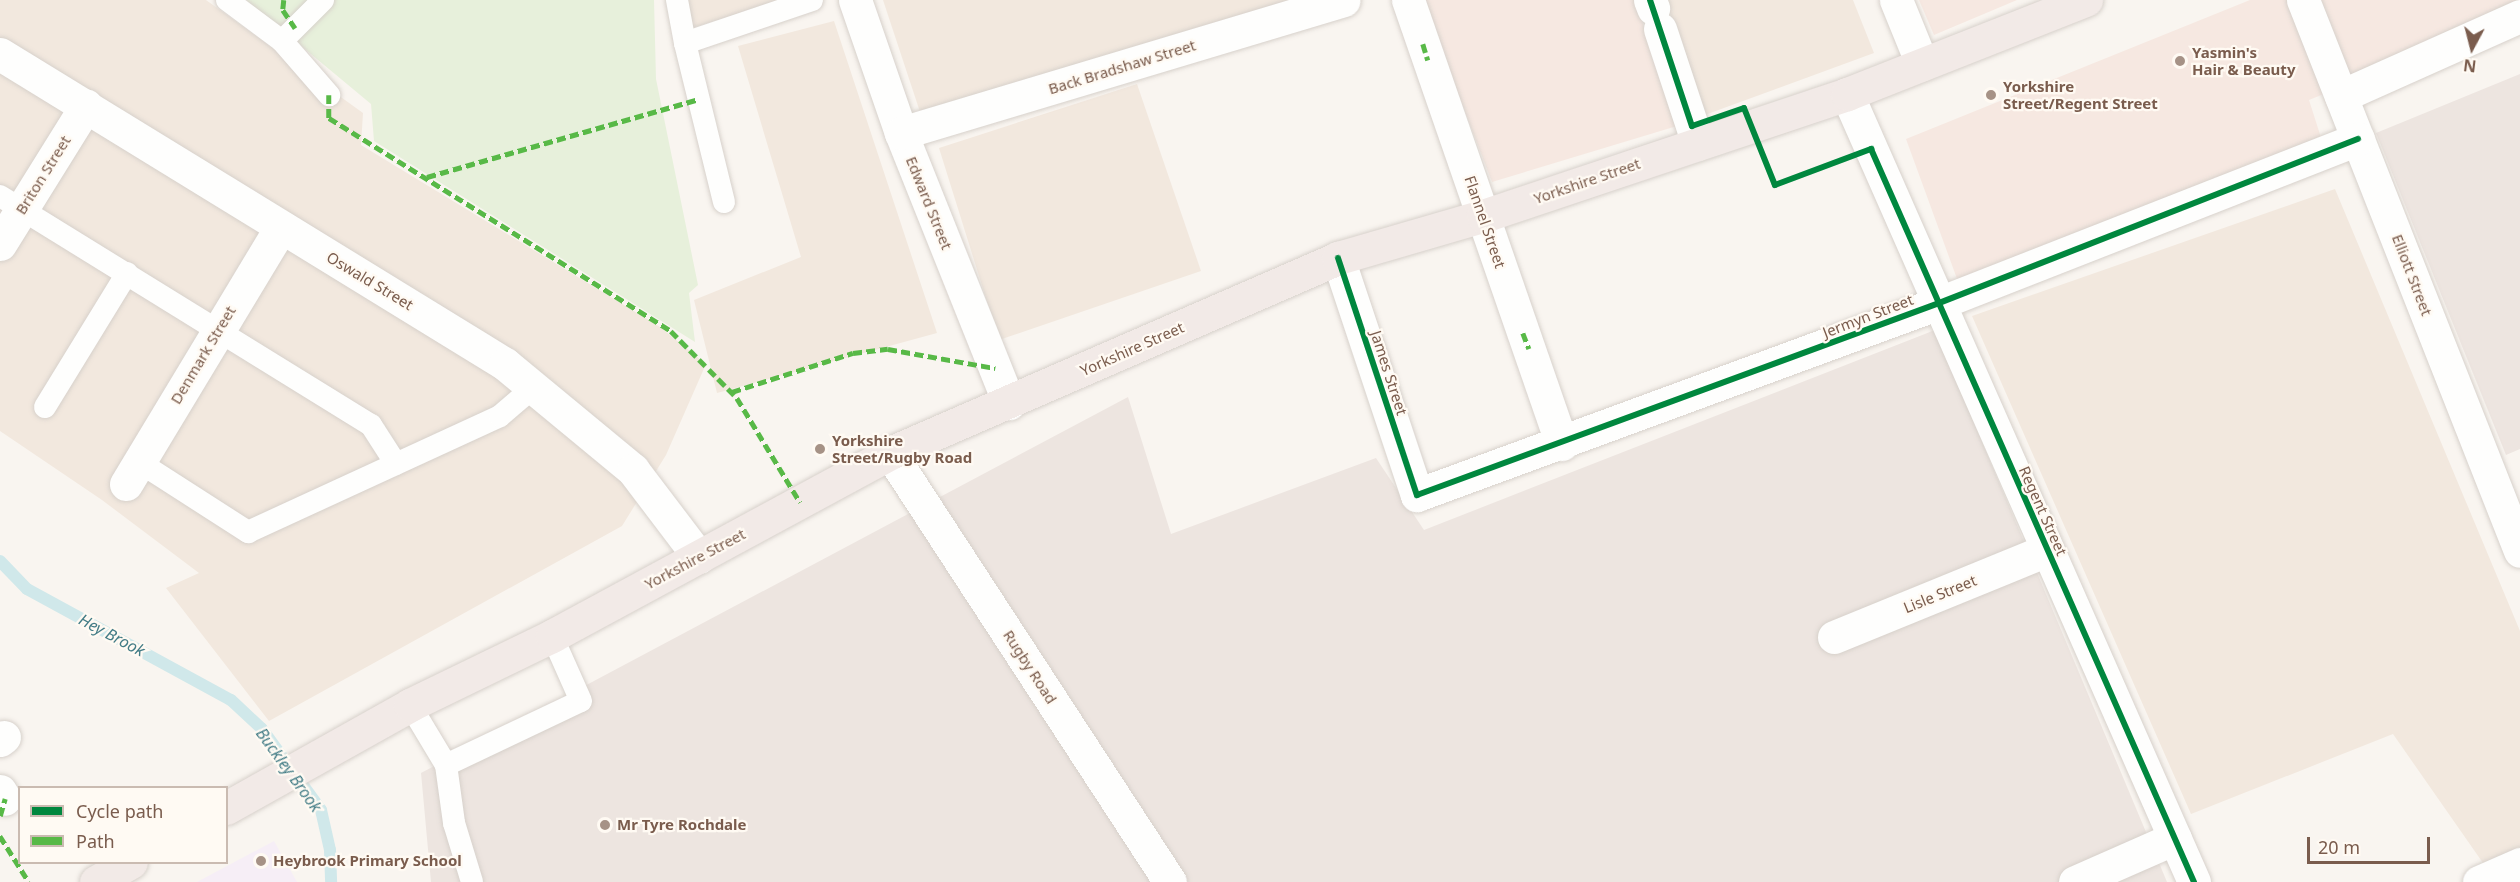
<!DOCTYPE html>
<html>
<head>
<meta charset="utf-8">
<style>
	body { margin:0 }
	#map { position:relative; width:2520px; height:882px; overflow:hidden; background:#f9f5f0; font-family:"Noto Sans",sans-serif }
	div>[style] { position:absolute }
	.residential>* { inset:0; background:#f2e8de }
	.commercial>* { inset:0; background:#f6e8e1 }
	.industrial>* { inset:0; background:#ede5e0 }
	.education>* { inset:0; background:#f6eef6 }
	.green>* { inset:0; background:#e7f0db }
	.stream>* { height:12px; margin:-6px; padding:0 6px; transform-origin:6px; border-radius:6px; background:#d0e8ea }
	.roads { filter:drop-shadow(0 0 2px #d7d1cb) drop-shadow(0 0 2px #d7d1cb) }
	.lane>* { height:22px; margin:-11px; padding:0 11px; transform-origin:11px; border-radius:11px; background:#fefefd }
	.street>* { height:33px; margin:-16.5px; padding:0 16.5px; transform-origin:16.5px; border-radius:16.5px; background:#fefefd }
	.highway>* { height:33px; margin:-16.5px; padding:0 16.5px; transform-origin:16.5px; border-radius:16.5px; background:#f2eae7 }
	.quiet>* { height:4.5px; margin-top:-2.25px; transform-origin:0; background:repeating-linear-gradient(90deg,#58b947 0 9px,transparent 0 13.5px) }
	.cycleway>* { height:6px; margin:-3px; padding:0 3px; transform-origin:3px; border-radius:3px; background:#00873e }
	.dots>* { width:16px; height:16px; translate:-50% -50%; box-sizing:border-box; border:3px solid #fffaf3; border-radius:50% }
	span { translate:-50% -50%; white-space:nowrap; text-align:center; line-height:1.15; -webkit-text-stroke:4.5px #fffaf3; paint-order:stroke }
	.poi-label { font-size:15px; color:#7a5c4d; font-weight:700 }
	.left { translate:0 -50%; text-align:left }
	.street-label { font-size:15px; color:#7a5c4d }
	.water-label { font-size:16px; color:#437c86; font-style:italic }
	.legend { position:absolute; left:18px; top:786px; width:210px; height:78px; box-sizing:border-box; background:#fffaf3; border:2px solid #cabbb1; margin:0; padding:8px 10px; list-style:none; font-size:18px; color:#7a5c4d }
	.legend li { display:flex; align-items:center; gap:12px; height:30px }
	.legend b { width:30px; border:2px solid #cabbb1 }
	.north { position:absolute; left:2442px; top:18px; width:60px; height:60px; -webkit-text-stroke:4px #fffaf3; paint-order:stroke; rotate:187deg; font-size:16px; font-weight:700; line-height:24px; text-align:center; color:#7a5c4d }
	.north::after { content:''; display:block; margin:auto; width:21px; height:27px; background:#7a5c4d; clip-path:polygon(50% 0,100% 100%,50% 72%,0 100%) }
	.scale { position:absolute; left:2307px; top:837px; width:123px; height:27px; box-sizing:border-box; border:3px solid #7a5c4d; border-top:0; padding-left:8px; font-size:18px; line-height:21px; white-space:nowrap; color:#7a5c4d; -webkit-text-stroke:4px #fffaf3; paint-order:stroke }
</style>
</head>
<body>
<div id="map">
	<div class="residential">
		<i style="clip-path:polygon(0 0,206px 0,363px 113px,361px 145px,660px 327px,706px 364px,666px 455px,622px 526px,269px 721px,166px 588px,199px 573px,102px 500px,0 431px)"></i>
		<i style="clip-path:polygon(687px 0,782px 0,692px 28px)"></i>
		<i style="clip-path:polygon(883px 0,1309px 0,922px 118px)"></i>
		<i style="clip-path:polygon(1666px 0,1853px 0,1874px 53px,1702px 116px)"></i>
		<i style="clip-path:polygon(834px 21px,937px 333px,717px 393px,694px 300px,801px 257px,738px 46px)"></i>
		<i style="clip-path:polygon(1137px 84px,1201px 271px,999px 340px,939px 148px)"></i>
		<i style="clip-path:polygon(2335px 189px,2520px 631px,2520px 848px,2483px 863px,2393px 734px,2191px 814px,1972px 316px)"></i>
	</div>
	<div class="commercial">
		<i style="clip-path:polygon(1422px 0,1635px 0,1677px 126px,1492px 182px)"></i>
		<i style="clip-path:polygon(1919px 0,2017px 0,1934px 35px)"></i>
		<i style="clip-path:polygon(2250px 0,2520px 0,2520px 14px,2309px 100px,2324px 147px,1960px 287px,1906px 139px)"></i>
	</div>
	<div class="industrial">
		<i style="clip-path:polygon(2520px 74px,2520px 449px,2506px 455px,2376px 133px)"></i>
		<i style="clip-path:polygon(1935px 330px,2167px 882px,431px 882px,421px 773px,1128px 397px,1171px 534px,1376px 458px,1424px 530px)"></i>
	</div>
	<div class="education">
		<i style="clip-path:polygon(274px 841px,297px 882px,197px 882px)"></i>
	</div>
	<div class="green">
		<i style="clip-path:polygon(246px 0,654px 0,656px 79px,698px 285px,689px 293px,695px 342px,374px 141px,371px 104px)"></i>
	</div>
	<div class="stream">
		<i style="left:0;top:561px;width:39px;rotate:46deg"></i>
		<i style="left:27px;top:589px;width:232px;rotate:28.6deg"></i>
		<i style="left:231px;top:700px;width:42px;rotate:43.1deg"></i>
		<i style="left:262px;top:729px;width:100px;rotate:53.9deg"></i>
		<i style="left:321px;top:810px;width:41px;rotate:77.3deg"></i>
		<i style="left:330px;top:850px;width:32px;rotate:88deg"></i>
	</div>
	<div class="roads">
		<div class="lane">
			<i style="left:227px;top:0;width:69px;rotate:36.7deg"></i>
			<i style="left:282px;top:41px;width:72px;rotate:49deg"></i>
			<i style="left:677px;top:0;width:44px;rotate:79.5deg"></i>
			<i style="left:282px;top:41px;width:58px;rotate:-45deg"></i>
			<i style="left:0;top:196px;width:436px;rotate:31.7deg"></i>
			<i style="left:371px;top:425px;width:46px;rotate:57.3deg"></i>
			<i style="left:724px;top:202px;width:164px;rotate:-103.8deg"></i>
			<i style="left:685px;top:43px;width:134px;rotate:-18.7deg"></i>
			<i style="left:45px;top:407px;width:157px;rotate:-58.5deg"></i>
			<i style="left:139px;top:462px;width:130px;rotate:32.7deg"></i>
			<i style="left:248px;top:532px;width:277px;rotate:-24.7deg"></i>
			<i style="left:500px;top:416px;width:46px;rotate:-40.6deg"></i>
			<i style="left:410px;top:705px;width:70px;rotate:59deg"></i>
			<i style="left:446px;top:765px;width:149px;rotate:-25.4deg"></i>
			<i style="left:581px;top:701px;width:71px;rotate:-114deg"></i>
			<i style="left:446px;top:765px;width:59px;rotate:82.1deg"></i>
			<i style="left:454px;top:823px;width:62px;rotate:73deg"></i>
		</div>
		<div class="street">
			<i style="left:855px;top:0;width:141px;rotate:70.9deg"></i>
			<i style="left:901px;top:133px;width:291px;rotate:68.2deg"></i>
			<i style="left:1408px;top:0;width:470px;rotate:70.9deg"></i>
			<i style="left:1650px;top:0;width:9px;rotate:69deg"></i>
			<i style="left:1896px;top:0;width:69px;rotate:67.9deg"></i>
			<i style="left:2303px;top:0;width:592px;rotate:68.5deg"></i>
			<i style="left:1660px;top:29px;width:121px;rotate:71.7deg"></i>
			<i style="left:0;top:54px;width:593px;rotate:31.54deg"></i>
			<i style="left:505px;top:364px;width:166px;rotate:39.6deg"></i>
			<i style="left:633px;top:470px;width:109px;rotate:52.8deg"></i>
			<i style="left:1847px;top:94px;width:861px;rotate:66.23deg"></i>
			<i style="left:2341px;top:96px;width:196px;rotate:-24.1deg"></i>
			<i style="left:901px;top:133px;width:462px;rotate:-16.7deg"></i>
			<i style="left:0;top:244px;width:163px;rotate:-58.1deg"></i>
			<i style="left:1338px;top:258px;width:250px;rotate:71.6deg"></i>
			<i style="left:1417px;top:495px;width:556px;rotate:-20.19deg"></i>
			<i style="left:1939px;top:303px;width:450px;rotate:-21.4deg"></i>
			<i style="left:890px;top:453px;width:512px;rotate:56.87deg"></i>
			<i style="left:126px;top:484px;width:300px;rotate:-58.9deg"></i>
			<i style="left:1834px;top:637px;width:230px;rotate:-22.2deg"></i>
			<i style="left:0;top:740px;width:5px;rotate:-37deg"></i>
			<i style="left:0;top:791px;width:9px;rotate:58deg"></i>
			<i style="left:2075px;top:882px;width:109px;rotate:-23.7deg"></i>
			<i style="left:2479px;top:882px;width:45px;rotate:-23.7deg"></i>
		</div>
		<div class="highway">
			<i style="left:226px;top:808px;width:211px;rotate:-29.2deg"></i>
			<i style="left:410px;top:705px;width:158px;rotate:-25.9deg"></i>
			<i style="left:552px;top:636px;width:384px;rotate:-28.4deg"></i>
			<i style="left:890px;top:453px;width:489px;rotate:-23.5deg"></i>
			<i style="left:1338px;top:258px;width:151px;rotate:-16.2deg"></i>
			<i style="left:1483px;top:216px;width:384px;rotate:-18.5deg"></i>
			<i style="left:1847px;top:94px;width:257px;rotate:-21.5deg"></i>
			<i style="left:96px;top:882px;width:40px;rotate:-29.7deg"></i>
		</div>
	</div>
	<div class="quiet">
		<i style="left:284px;top:0;width:10px;rotate:96deg"></i>
		<i style="left:283px;top:10px;width:22px;rotate:56deg"></i>
		<i style="left:1423px;top:44px;width:17px;rotate:73deg"></i>
		<i style="left:329px;top:95px;width:23px;rotate:90deg"></i>
		<i style="left:329px;top:118px;width:403px;rotate:31.9deg"></i>
		<i style="left:671px;top:331px;width:94px;rotate:45.4deg"></i>
		<i style="left:737px;top:398px;width:122px;rotate:58.8deg"></i>
		<i style="left:427px;top:177px;width:283px;rotate:-16deg"></i>
		<i style="left:1523px;top:333px;width:17px;rotate:69deg"></i>
		<i style="left:732px;top:392px;width:127px;rotate:-17.9deg"></i>
		<i style="left:853px;top:353px;width:35px;rotate:-7deg"></i>
		<i style="left:888px;top:349px;width:109px;rotate:10.1deg"></i>
		<i style="left:0;top:816px;width:18px;rotate:-74deg"></i>
		<i style="left:0;top:836px;width:54px;rotate:57.8deg"></i>
	</div>
	<div class="cycleway">
		<i style="left:1650px;top:0;width:133px;rotate:71.6deg"></i>
		<i style="left:1692px;top:126px;width:55px;rotate:-19.1deg"></i>
		<i style="left:1744px;top:108px;width:83px;rotate:68.1deg"></i>
		<i style="left:1775px;top:185px;width:103px;rotate:-20.6deg"></i>
		<i style="left:1871px;top:149px;width:801px;rotate:66.22deg"></i>
		<i style="left:1338px;top:258px;width:250px;rotate:71.6deg"></i>
		<i style="left:1417px;top:495px;width:556px;rotate:-20.19deg"></i>
		<i style="left:1939px;top:303px;width:450px;rotate:-21.4deg"></i>
	</div>
	<div class="dots">
		<i style="left:2180px;top:61px;background:#a69286"></i>
		<i style="left:1991px;top:95px;background:#a69286"></i>
		<i style="left:820px;top:449px;background:#a69286"></i>
		<i style="left:605px;top:825px;background:#a69286"></i>
		<i style="left:261px;top:861px;background:#a69286"></i>
	</div>
	<div class="poi-label">
		<span class="left" style="left:2192px;top:61px">Yasmin's<br>Hair &amp; Beauty</span>
		<span class="left" style="left:2003px;top:95px">Yorkshire<br>Street/Regent Street</span>
		<span class="left" style="left:832px;top:449px">Yorkshire<br>Street/Rugby Road</span>
		<span class="left" style="left:617px;top:825px">Mr Tyre Rochdale</span>
		<span class="left" style="left:273px;top:861px">Heybrook Primary School</span>
	</div>
	<div class="street-label">
		<span style="left:1122px;top:67px;rotate:-17deg">Back Bradshaw Street</span>
		<span style="left:43px;top:175px;rotate:-58deg">Briton Street</span>
		<span style="left:1587px;top:181px;rotate:-19deg">Yorkshire Street</span>
		<span style="left:929px;top:203px;rotate:68deg">Edward Street</span>
		<span style="left:1485px;top:222px;rotate:71deg">Flannel Street</span>
		<span style="left:2412px;top:275px;rotate:69deg">Elliott Street</span>
		<span style="left:370px;top:281px;rotate:31deg">Oswald Street</span>
		<span style="left:1868px;top:316px;rotate:-21deg">Jermyn Street</span>
		<span style="left:1132px;top:349px;rotate:-24deg">Yorkshire Street</span>
		<span style="left:203px;top:355px;rotate:-59deg">Denmark Street</span>
		<span style="left:1389px;top:373px;rotate:72deg">James Street</span>
		<span style="left:2043px;top:511px;rotate:66deg">Regent Street</span>
		<span style="left:695px;top:559px;rotate:-28deg">Yorkshire Street</span>
		<span style="left:1940px;top:594px;rotate:-22deg">Lisle Street</span>
		<span style="left:1030px;top:667px;rotate:57deg">Rugby Road</span>
	</div>
	<div class="water-label">
		<span style="left:112px;top:635px;rotate:28deg">Hey Brook</span>
		<span style="left:289px;top:770px;rotate:54deg">Buckley Brook</span>
	</div>
	<ul class="legend">
	<li><b style="height:8px;background:#00873e"></b>Cycle path</li>
	<li><b style="height:8px;background:#58b947"></b>Path</li>
	</ul>
	<div class="north">N</div>
	<div class="scale">20 m</div>
</div>
</body>
</html>
